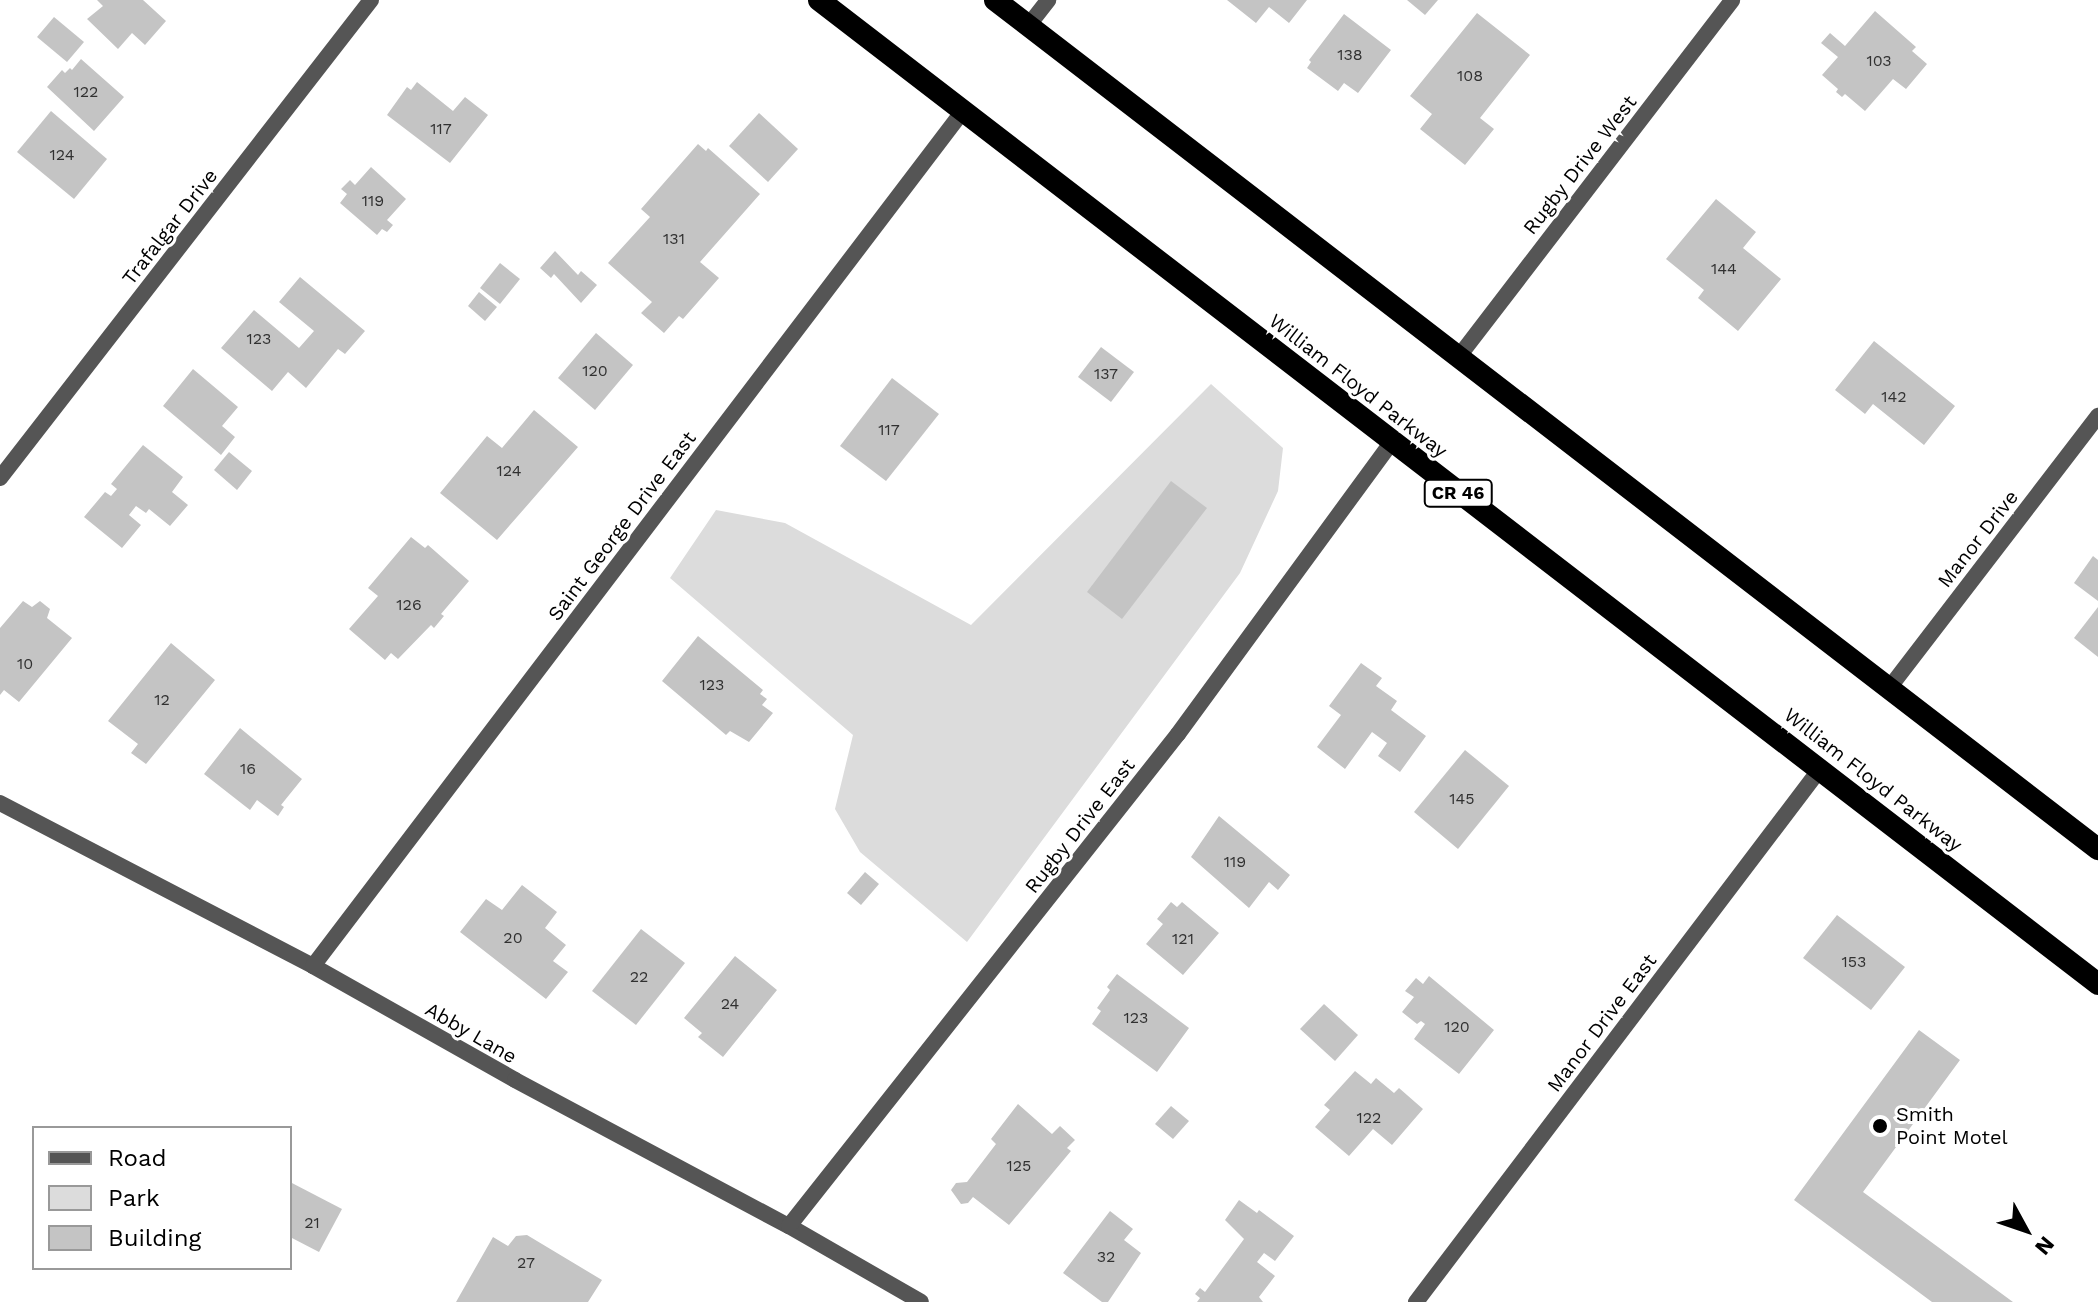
<!DOCTYPE html>
<html>
<head>
<meta charset="utf-8">
<style>
	body { margin:0 }
	#map { position:relative; width:2098px; height:1302px; overflow:hidden; background:#fff; font-family:"Work Sans",sans-serif }
	div>[style] { position:absolute }
	.green>* { inset:0; background:#dcdcdc }
	.building>* { inset:0; background:#c4c4c4 }
	.minor>* { height:16px; margin:-8px; padding:0 8px; transform-origin:8px; border-radius:8px; background:#555 }
	.trunk>* { height:22px; margin:-11px; padding:0 11px; transform-origin:11px; border-radius:11px; background:#000 }
	.dots>* { width:22px; height:22px; translate:-50% -50%; box-sizing:border-box; border:4px solid #fff; border-radius:50% }
	span { translate:-50% -50%; white-space:nowrap; text-align:center; line-height:1.15; -webkit-text-stroke:6px #fff; paint-order:stroke }
	.number-label { font-size:16px; color:#313131 }
	.number-label span { -webkit-text-stroke-width:0 }
	.shield-label span { padding:2px 6px; background:#fff; border:2px solid; border-radius:6px; -webkit-text-stroke-width:0 }
	.shield-label { font-size:18px; color:#000; font-weight:700 }
	.street-label { font-size:20px; color:#000 }
	.poi-label { font-size:20px; color:#000 }
	.left { translate:0 -50%; text-align:left }
	.legend { position:absolute; left:32px; top:1126px; width:260px; height:144px; box-sizing:border-box; background:#fff; border:2px solid #999; margin:0; padding:10px 14px; list-style:none; font-size:24px; color:#000 }
	.legend li { display:flex; align-items:center; gap:16px; height:40px }
	.legend b { width:40px; border:2px solid #999 }
	.north { position:absolute; left:1986px; top:1190px; width:80px; height:80px; -webkit-text-stroke:6px #fff; paint-order:stroke; rotate:130deg; font-size:22px; font-weight:700; line-height:32px; text-align:center; color:#000 }
	.north::after { content:''; display:block; margin:auto; width:28px; height:36px; background:#000; clip-path:polygon(50% 0,100% 100%,50% 72%,0 100%) }
</style>
</head>
<body>
<div id="map">
	<div class="green">
		<i style="clip-path:polygon(1211px 384px,1283px 448px,1278px 491px,1240px 573px,967px 942px,860px 852px,835px 809px,853px 735px,670px 578px,716px 510px,785px 523px,971px 625px)"></i>
	</div>
	<div class="building">
		<i style="clip-path:polygon(97px 0,143px 0,166px 21px,145px 45px,132px 33px,118px 49px,87px 19px,103px 6px)"></i>
		<i style="clip-path:polygon(1227px 0,1307px 0,1289px 23px,1269px 7px,1256px 23px)"></i>
		<i style="clip-path:polygon(1407px 0,1438px 0,1425px 15px)"></i>
		<i style="clip-path:polygon(1875px 11px,1916px 47px,1912px 51px,1927px 64px,1906px 89px,1893px 79px,1865px 111px,1845px 94px,1842px 97px,1836px 92px,1838px 89px,1822px 75px,1838px 57px,1821px 43px,1830px 33px,1845px 46px)"></i>
		<i style="clip-path:polygon(1477px 13px,1530px 55px,1480px 118px,1494px 129px,1465px 165px,1420px 129px,1432px 114px,1410px 96px)"></i>
		<i style="clip-path:polygon(1344px 14px,1391px 50px,1358px 93px,1344px 83px,1338px 91px,1307px 68px,1311px 62px,1309px 60px)"></i>
		<i style="clip-path:polygon(54px 17px,84px 42px,67px 62px,37px 37px)"></i>
		<i style="clip-path:polygon(81px 59px,124px 97px,94px 131px,47px 87px,62px 70px,65px 73px,70px 68px,72px 70px)"></i>
		<i style="clip-path:polygon(417px 82px,453px 111px,465px 97px,488px 115px,450px 163px,387px 115px,407px 87px,411px 90px)"></i>
		<i style="clip-path:polygon(51px 111px,107px 159px,74px 199px,17px 152px)"></i>
		<i style="clip-path:polygon(759px 113px,798px 149px,768px 182px,729px 146px)"></i>
		<i style="clip-path:polygon(698px 144px,706px 151px,708px 148px,760px 194px,700px 262px,719px 278px,683px 319px,679px 316px,664px 333px,641px 313px,652px 302px,608px 263px,650px 217px,641px 209px)"></i>
		<i style="clip-path:polygon(371px 167px,406px 199px,387px 220px,393px 225px,387px 232px,382px 229px,377px 235px,340px 203px,347px 194px,341px 189px,350px 180px,355px 185px)"></i>
		<i style="clip-path:polygon(1716px 199px,1756px 232px,1743px 248px,1781px 279px,1738px 331px,1698px 298px,1704px 290px,1666px 259px)"></i>
		<i style="clip-path:polygon(555px 251px,578px 275px,581px 271px,597px 285px,581px 303px,554px 274px,551px 278px,540px 268px)"></i>
		<i style="clip-path:polygon(500px 263px,520px 279px,500px 304px,480px 288px)"></i>
		<i style="clip-path:polygon(300px 277px,365px 331px,345px 354px,338px 349px,306px 388px,288px 372px,272px 391px,221px 348px,254px 310px,299px 348px,314px 331px,279px 302px)"></i>
		<i style="clip-path:polygon(479px 292px,497px 307px,485px 321px,468px 306px)"></i>
		<i style="clip-path:polygon(596px 333px,633px 365px,595px 410px,558px 378px)"></i>
		<i style="clip-path:polygon(1874px 341px,1955px 406px,1924px 445px,1873px 404px,1865px 414px,1835px 390px)"></i>
		<i style="clip-path:polygon(1101px 347px,1134px 372px,1111px 402px,1078px 377px)"></i>
		<i style="clip-path:polygon(193px 369px,238px 407px,222px 426px,235px 437px,221px 455px,163px 406px)"></i>
		<i style="clip-path:polygon(892px 378px,939px 414px,886px 481px,840px 446px)"></i>
		<i style="clip-path:polygon(534px 410px,578px 447px,497px 540px,440px 493px,487px 436px,502px 448px)"></i>
		<i style="clip-path:polygon(143px 445px,183px 477px,172px 492px,188px 505px,170px 526px,149px 509px,146px 513px,136px 506px,129px 515px,141px 525px,122px 548px,84px 517px,105px 492px,111px 496px,117px 489px,111px 484px)"></i>
		<i style="clip-path:polygon(229px 452px,252px 471px,237px 490px,214px 470px)"></i>
		<i style="clip-path:polygon(1171px 481px,1207px 508px,1122px 619px,1087px 592px)"></i>
		<i style="clip-path:polygon(411px 537px,425px 548px,428px 545px,469px 581px,441px 614px,444px 616px,434px 628px,431px 625px,398px 659px,391px 653px,385px 660px,349px 629px,378px 596px,368px 588px)"></i>
		<i style="clip-path:polygon(2093px 556px,2098px 560px,2098px 601px,2074px 583px)"></i>
		<i style="clip-path:polygon(23px 601px,32px 607px,40px 601px,50px 609px,47px 618px,72px 638px,19px 702px,4px 690px,0 695px,0 628px)"></i>
		<i style="clip-path:polygon(2098px 607px,2098px 657px,2074px 638px)"></i>
		<i style="clip-path:polygon(698px 636px,763px 690px,760px 694px,767px 699px,762px 705px,773px 713px,749px 742px,730px 731px,726px 735px,662px 681px)"></i>
		<i style="clip-path:polygon(171px 643px,215px 680px,146px 764px,131px 753px,138px 744px,108px 721px)"></i>
		<i style="clip-path:polygon(1361px 663px,1382px 678px,1376px 686px,1397px 701px,1391px 710px,1426px 736px,1400px 772px,1378px 756px,1387px 743px,1372px 732px,1345px 769px,1317px 747px,1341px 715px,1329px 706px)"></i>
		<i style="clip-path:polygon(240px 728px,302px 779px,281px 805px,284px 807px,278px 816px,257px 800px,250px 810px,204px 774px)"></i>
		<i style="clip-path:polygon(1465px 750px,1509px 786px,1458px 849px,1414px 812px)"></i>
		<i style="clip-path:polygon(1219px 816px,1290px 875px,1278px 890px,1269px 882px,1249px 908px,1191px 857px)"></i>
		<i style="clip-path:polygon(865px 872px,879px 884px,861px 905px,847px 893px)"></i>
		<i style="clip-path:polygon(522px 885px,557px 912px,545px 928px,566px 945px,553px 961px,568px 972px,546px 999px,460px 932px,486px 899px,502px 910px)"></i>
		<i style="clip-path:polygon(1171px 902px,1177px 907px,1182px 902px,1219px 933px,1183px 975px,1146px 944px,1163px 924px,1157px 919px)"></i>
		<i style="clip-path:polygon(1837px 915px,1905px 967px,1871px 1010px,1803px 958px)"></i>
		<i style="clip-path:polygon(641px 929px,685px 963px,636px 1025px,592px 991px)"></i>
		<i style="clip-path:polygon(735px 956px,777px 990px,723px 1057px,698px 1037px,702px 1033px,684px 1018px)"></i>
		<i style="clip-path:polygon(1117px 974px,1189px 1028px,1157px 1072px,1092px 1024px,1101px 1011px,1097px 1008px,1110px 990px,1107px 987px)"></i>
		<i style="clip-path:polygon(1429px 976px,1494px 1030px,1459px 1074px,1414px 1039px,1425px 1024px,1421px 1021px,1417px 1024px,1402px 1012px,1414px 997px,1405px 991px,1416px 978px,1423px 984px)"></i>
		<i style="clip-path:polygon(1324px 1004px,1358px 1035px,1335px 1061px,1300px 1029px)"></i>
		<i style="clip-path:polygon(1919px 1030px,1960px 1060px,1863px 1192px,2013px 1302px,1932px 1302px,1794px 1200px)"></i>
		<i style="clip-path:polygon(1355px 1071px,1371px 1084px,1376px 1078px,1394px 1093px,1399px 1088px,1423px 1109px,1392px 1145px,1373px 1129px,1349px 1156px,1315px 1127px,1330px 1110px,1324px 1105px)"></i>
		<i style="clip-path:polygon(1018px 1104px,1052px 1134px,1060px 1126px,1075px 1140px,1067px 1148px,1071px 1151px,1009px 1225px,973px 1197px,968px 1203px,961px 1204px,951px 1190px,956px 1183px,967px 1182px,996px 1144px,991px 1139px)"></i>
		<i style="clip-path:polygon(1171px 1106px,1189px 1121px,1173px 1139px,1155px 1124px)"></i>
		<i style="clip-path:polygon(290px 1182px,342px 1209px,319px 1252px,290px 1237px)"></i>
		<i style="clip-path:polygon(1239px 1200px,1257px 1213px,1259px 1210px,1294px 1236px,1275px 1261px,1264px 1253px,1257px 1262px,1275px 1276px,1259px 1297px,1263px 1302px,1197px 1302px,1200px 1298px,1195px 1294px,1200px 1288px,1205px 1292px,1244px 1239px,1225px 1220px)"></i>
		<i style="clip-path:polygon(1110px 1211px,1133px 1229px,1124px 1240px,1141px 1253px,1108px 1302px,1102px 1302px,1063px 1273px)"></i>
		<i style="clip-path:polygon(527px 1235px,602px 1280px,588px 1302px,456px 1302px,493px 1237px,508px 1246px,516px 1236px)"></i>
	</div>
	<div class="minor">
		<i style="left:1028px;top:26px;width:33px;rotate:-52deg"></i>
		<i style="left:1460px;top:355px;width:447px;rotate:-52.5deg"></i>
		<i style="left:0;top:478px;width:605px;rotate:-52.18deg"></i>
		<i style="left:1890px;top:687px;width:342px;rotate:-52.5deg"></i>
		<i style="left:0;top:803px;width:353px;rotate:27.5deg"></i>
		<i style="left:313px;top:966px;width:232px;rotate:29.4deg"></i>
		<i style="left:515px;top:1080px;width:310px;rotate:28.1deg"></i>
		<i style="left:789px;top:1226px;width:152px;rotate:29.9deg"></i>
		<i style="left:313px;top:966px;width:1074px;rotate:-52.76deg"></i>
		<i style="left:789px;top:1226px;width:627px;rotate:-51.67deg"></i>
		<i style="left:1178px;top:734px;width:361px;rotate:-53.8deg"></i>
		<i style="left:1416px;top:1302px;width:669px;rotate:-52.84deg"></i>
	</div>
	<div class="trunk">
		<i style="left:819px;top:0;width:1614px;rotate:37.57deg"></i>
		<i style="left:995px;top:0;width:1392px;rotate:37.59deg"></i>
	</div>
	<div class="dots">
		<i style="left:1880px;top:1126px;background:#000"></i>
	</div>
	<div class="number-label">
		<span style="left:1350px;top:55px">138</span>
		<span style="left:1879px;top:61px">103</span>
		<span style="left:1470px;top:76px">108</span>
		<span style="left:86px;top:92px">122</span>
		<span style="left:441px;top:129px">117</span>
		<span style="left:62px;top:155px">124</span>
		<span style="left:373px;top:201px">119</span>
		<span style="left:674px;top:239px">131</span>
		<span style="left:1724px;top:269px">144</span>
		<span style="left:259px;top:339px">123</span>
		<span style="left:595px;top:371px">120</span>
		<span style="left:1106px;top:374px">137</span>
		<span style="left:1894px;top:397px">142</span>
		<span style="left:889px;top:430px">117</span>
		<span style="left:509px;top:471px">124</span>
		<span style="left:409px;top:605px">126</span>
		<span style="left:25px;top:664px">10</span>
		<span style="left:712px;top:685px">123</span>
		<span style="left:162px;top:700px">12</span>
		<span style="left:248px;top:769px">16</span>
		<span style="left:1462px;top:799px">145</span>
		<span style="left:1235px;top:862px">119</span>
		<span style="left:513px;top:938px">20</span>
		<span style="left:1183px;top:939px">121</span>
		<span style="left:1854px;top:962px">153</span>
		<span style="left:639px;top:977px">22</span>
		<span style="left:730px;top:1004px">24</span>
		<span style="left:1136px;top:1018px">123</span>
		<span style="left:1457px;top:1027px">120</span>
		<span style="left:1369px;top:1118px">122</span>
		<span style="left:1019px;top:1166px">125</span>
		<span style="left:312px;top:1223px">21</span>
		<span style="left:1106px;top:1257px">32</span>
		<span style="left:526px;top:1263px">27</span>
	</div>
	<div class="shield-label">
		<span style="left:1458px;top:493px">CR 46</span>
	</div>
	<div class="street-label">
		<span style="left:1580px;top:165px;rotate:-52deg">Rugby Drive West</span>
		<span style="left:170px;top:227px;rotate:-52deg">Trafalgar Drive</span>
		<span style="left:1358px;top:386px;rotate:38deg">William Floyd Parkway</span>
		<span style="left:622px;top:526px;rotate:-53deg">Saint George Drive East</span>
		<span style="left:1978px;top:539px;rotate:-52deg">Manor Drive</span>
		<span style="left:1873px;top:780px;rotate:38deg">William Floyd Parkway</span>
		<span style="left:1080px;top:826px;rotate:-52deg">Rugby Drive East</span>
		<span style="left:1602px;top:1023px;rotate:-53deg">Manor Drive East</span>
		<span style="left:471px;top:1033px;rotate:30deg">Abby Lane</span>
	</div>
	<div class="poi-label">
		<span class="left" style="left:1896px;top:1126px">Smith<br>Point Motel</span>
	</div>
	<ul class="legend">
	<li><b style="height:10px;background:#555"></b>Road</li>
	<li><b style="height:22px;background:#dcdcdc"></b>Park</li>
	<li><b style="height:22px;background:#c4c4c4"></b>Building</li>
	</ul>
	<div class="north">N</div>
</div>
</body>
</html>
